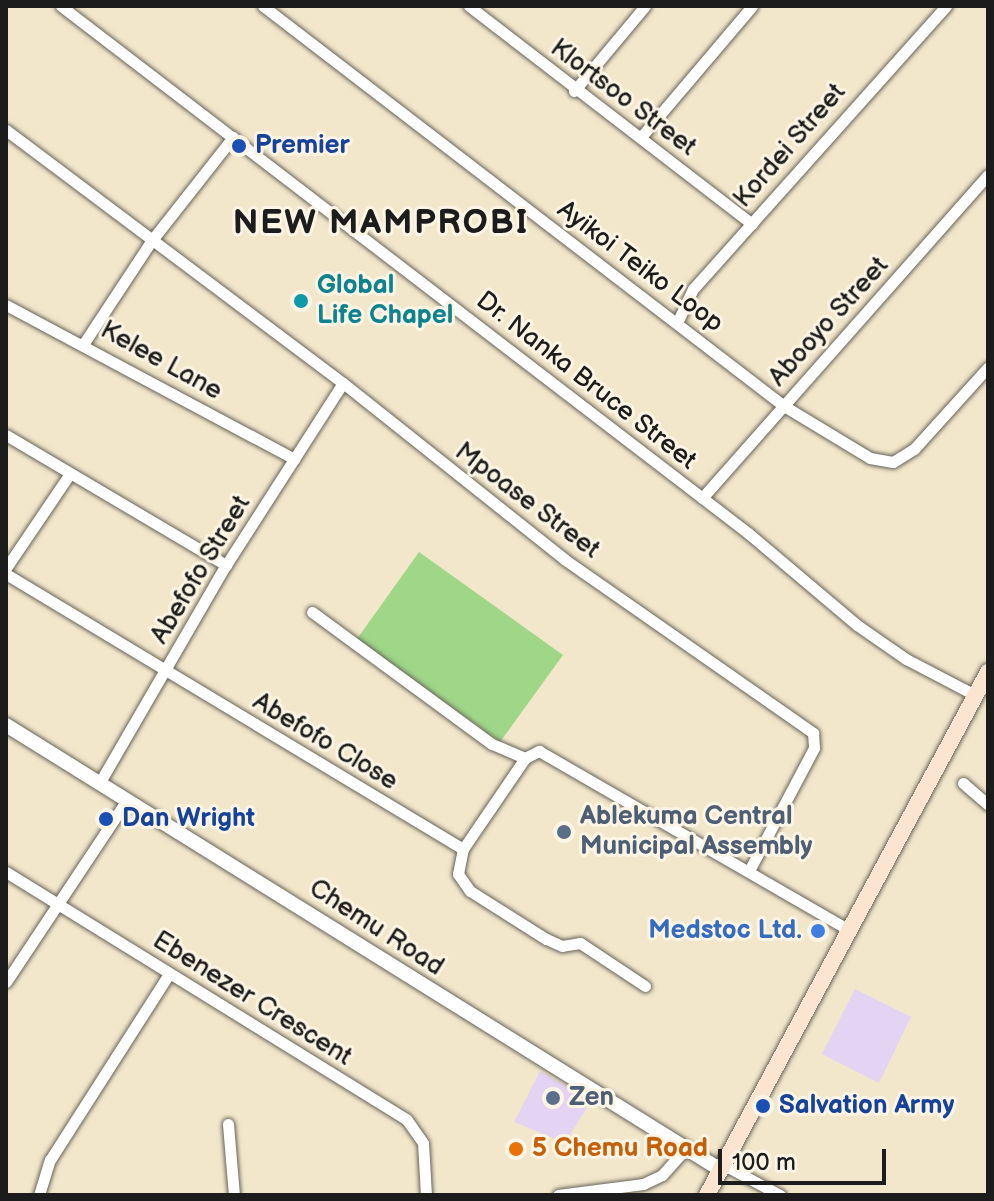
<!DOCTYPE html>
<html>
<head>
<meta charset="utf-8">
<style>
	body { margin:0 }
	#map { position:relative; width:994px; height:1201px; overflow:hidden; background:#f2e7cb; font-family:"Balsamiq Sans",sans-serif }
	div>[style] { position:absolute }
	.built>* { inset:0; background:#e4d3f2 }
	.green>* { inset:0; background:#9fd688 }
	.roads { filter:drop-shadow(0 0 2px #676359) drop-shadow(0 0 2px #676359) }
	.minor>* { height:11px; margin:-5.5px; padding:0 5.5px; transform-origin:5.5px; border-radius:5.5px; background:#fff }
	.tertiary>* { height:14px; margin:-7px; padding:0 7px; transform-origin:7px; border-radius:7px; background:#fff }
	.secondary>* { height:16px; margin:-8px; padding:0 8px; transform-origin:8px; border-radius:8px; background:#fce5d0 }
	.dots>* { width:22px; height:22px; translate:-50% -50%; box-sizing:border-box; border:4px solid #fcf5e5; border-radius:50% }
	span { translate:-50% -50%; white-space:nowrap; text-align:center; line-height:1.15; -webkit-text-stroke:6px #fcf5e5; paint-order:stroke }
	.street-label { font-size:26px; color:#1c1c1c }
	.transit-label { font-size:26px; color:#164399; font-weight:700 }
	.left { translate:0 -50%; text-align:left }
	.culture-label { font-size:26px; color:#0d838f; font-weight:700 }
	.service-label { font-size:26px; color:#4e5e75; font-weight:700 }
	.shop-label { font-size:26px; color:#366cbe; font-weight:700 }
	.right { translate:-100% -50%; text-align:right }
	.food-label { font-size:26px; color:#c56008; font-weight:700 }
	.district-label { font-size:34px; color:#1c1c1c; font-weight:700; letter-spacing:2px }
	.frame { position:absolute; inset:0; border:8px solid #1c1c1c; pointer-events:none }
	.scale { position:absolute; left:718px; top:1149px; width:168px; height:36px; box-sizing:border-box; border:4px solid #1c1c1c; border-top:0; padding-left:10px; font-size:24px; line-height:28px; white-space:nowrap; color:#1c1c1c; -webkit-text-stroke:6px #fcf5e5; paint-order:stroke }
</style>
</head>
<body>
<div id="map">
	<div class="built">
		<i style="clip-path:polygon(855px 989px,911px 1017px,879px 1083px,822px 1054px)"></i>
		<i style="clip-path:polygon(540px 1071px,591px 1101px,565px 1143px,514px 1122px)"></i>
	</div>
	<div class="green">
		<i style="clip-path:polygon(419px 552px,563px 655px,500px 742px,357px 639px)"></i>
	</div>
	<div class="roads">
		<div class="minor">
			<i style="left:61px;top:6px;width:866px;rotate:37.49deg"></i>
			<i style="left:748px;top:533px;width:143px;rotate:40.2deg"></i>
			<i style="left:857px;top:625px;width:60px;rotate:34.8deg"></i>
			<i style="left:906px;top:659px;width:78px;rotate:27.6deg"></i>
			<i style="left:263px;top:6px;width:657px;rotate:37.52deg"></i>
			<i style="left:784px;top:406px;width:100px;rotate:31.2deg"></i>
			<i style="left:870px;top:458px;width:23px;rotate:10deg"></i>
			<i style="left:893px;top:462px;width:25px;rotate:-32deg"></i>
			<i style="left:914px;top:449px;width:110px;rotate:-47.9deg"></i>
			<i style="left:469px;top:6px;width:357px;rotate:37.6deg"></i>
			<i style="left:574px;top:91px;width:111px;rotate:-50.1deg"></i>
			<i style="left:6px;top:130px;width:421px;rotate:36.9deg"></i>
			<i style="left:343px;top:383px;width:283px;rotate:38.5deg"></i>
			<i style="left:564px;top:559px;width:304px;rotate:34.9deg"></i>
			<i style="left:813px;top:733px;width:15px;rotate:86deg"></i>
			<i style="left:814px;top:748px;width:139px;rotate:117.9deg"></i>
			<i style="left:641px;top:137px;width:172px;rotate:-49.7deg"></i>
			<i style="left:6px;top:305px;width:327px;rotate:28.1deg"></i>
			<i style="left:677px;top:323px;width:38px;rotate:-65deg"></i>
			<i style="left:693px;top:289px;width:380px;rotate:-48.2deg"></i>
			<i style="left:84px;top:343px;width:123px;rotate:-56.6deg"></i>
			<i style="left:152px;top:240px;width:131px;rotate:-51.8deg"></i>
			<i style="left:6px;top:435px;width:256px;rotate:30.6deg"></i>
			<i style="left:702px;top:498px;width:431px;rotate:-48.5deg"></i>
			<i style="left:6px;top:568px;width:112px;rotate:-55.9deg"></i>
			<i style="left:6px;top:574px;width:533px;rotate:31.04deg"></i>
			<i style="left:312px;top:612px;width:223px;rotate:36.3deg"></i>
			<i style="left:492px;top:744px;width:36px;rotate:23deg"></i>
			<i style="left:100px;top:782px;width:251px;rotate:-59.9deg"></i>
			<i style="left:226px;top:565px;width:216px;rotate:-57.3deg"></i>
			<i style="left:963px;top:783px;width:33px;rotate:41deg"></i>
			<i style="left:6px;top:872px;width:471px;rotate:31.7deg"></i>
			<i style="left:407px;top:1120px;width:28px;rotate:55deg"></i>
			<i style="left:423px;top:1143px;width:52px;rotate:86.7deg"></i>
			<i style="left:6px;top:982px;width:219px;rotate:-56.4deg"></i>
			<i style="left:645px;top:986px;width:78px;rotate:-146.5deg"></i>
			<i style="left:580px;top:943px;width:18px;rotate:171deg"></i>
			<i style="left:562px;top:946px;width:17px;rotate:-156deg"></i>
			<i style="left:546px;top:939px;width:90px;rotate:-147.7deg"></i>
			<i style="left:470px;top:891px;width:21px;rotate:-125deg"></i>
			<i style="left:458px;top:874px;width:25px;rotate:-79deg"></i>
			<i style="left:463px;top:849px;width:110px;rotate:-55.7deg"></i>
			<i style="left:525px;top:758px;width:16px;rotate:-27deg"></i>
			<i style="left:539px;top:751px;width:358px;rotate:30deg"></i>
			<i style="left:228px;top:1124px;width:71px;rotate:85.2deg"></i>
			<i style="left:724px;top:1165px;width:64px;rotate:28.2deg"></i>
			<i style="left:39px;top:1195px;width:37px;rotate:-73deg"></i>
			<i style="left:50px;top:1160px;width:221px;rotate:-57.4deg"></i>
			<i style="left:558px;top:1195px;width:86px;rotate:-7.4deg"></i>
			<i style="left:643px;top:1184px;width:21px;rotate:-25deg"></i>
			<i style="left:662px;top:1175px;width:36px;rotate:-48deg"></i>
		</div>
		<div class="tertiary">
			<i style="left:6px;top:725px;width:842px;rotate:31.9deg"></i>
		</div>
		<div class="secondary">
			<i style="left:707px;top:1195px;width:594px;rotate:-61.75deg"></i>
		</div>
	</div>
	<div class="dots">
		<i style="left:239px;top:146px;background:#1a4fb4"></i>
		<i style="left:301px;top:301px;background:#0f9aa8"></i>
		<i style="left:106px;top:819px;background:#1a4fb4"></i>
		<i style="left:564px;top:832px;background:#5c6f8a"></i>
		<i style="left:818px;top:931px;background:#3f7fe0"></i>
		<i style="left:553px;top:1098px;background:#5c6f8a"></i>
		<i style="left:763px;top:1106px;background:#1a4fb4"></i>
		<i style="left:516px;top:1149px;background:#e8710a"></i>
	</div>
	<div class="street-label">
		<span style="left:623px;top:98px;rotate:37deg">Klortsoo Street</span>
		<span style="left:790px;top:146px;rotate:-49deg">Kordei Street</span>
		<span style="left:640px;top:267px;rotate:37deg">Ayikoi Teiko Loop</span>
		<span style="left:829px;top:322px;rotate:-48deg">Abooyo Street</span>
		<span style="left:161px;top:361px;rotate:29deg">Kelee Lane</span>
		<span style="left:586px;top:381px;rotate:38deg">Dr. Nanka Bruce Street</span>
		<span style="left:527px;top:501px;rotate:37deg">Mpoase Street</span>
		<span style="left:201px;top:570px;rotate:-59deg">Abefofo Street</span>
		<span style="left:325px;top:742px;rotate:31deg">Abefofo Close</span>
		<span style="left:376px;top:928px;rotate:33deg">Chemu Road</span>
		<span style="left:252px;top:999px;rotate:32deg">Ebenezer Crescent</span>
	</div>
	<div class="transit-label">
		<span class="left" style="left:255px;top:146px">Premier</span>
		<span class="left" style="left:122px;top:819px">Dan Wright</span>
		<span class="left" style="left:779px;top:1106px">Salvation Army</span>
	</div>
	<div class="culture-label">
		<span class="left" style="left:317px;top:301px">Global<br>Life Chapel</span>
	</div>
	<div class="service-label">
		<span class="left" style="left:580px;top:832px">Ablekuma Central<br>Municipal Assembly</span>
		<span class="left" style="left:569px;top:1098px">Zen</span>
	</div>
	<div class="shop-label">
		<span class="right" style="left:802px;top:931px">Medstoc Ltd.</span>
	</div>
	<div class="food-label">
		<span class="left" style="left:532px;top:1149px">5 Chemu Road</span>
	</div>
	<div class="district-label">
		<span style="left:381px;top:223px">NEW MAMPROBI</span>
	</div>
	<div class="frame"></div>
	<div class="scale">100 m</div>
</div>
</body>
</html>
